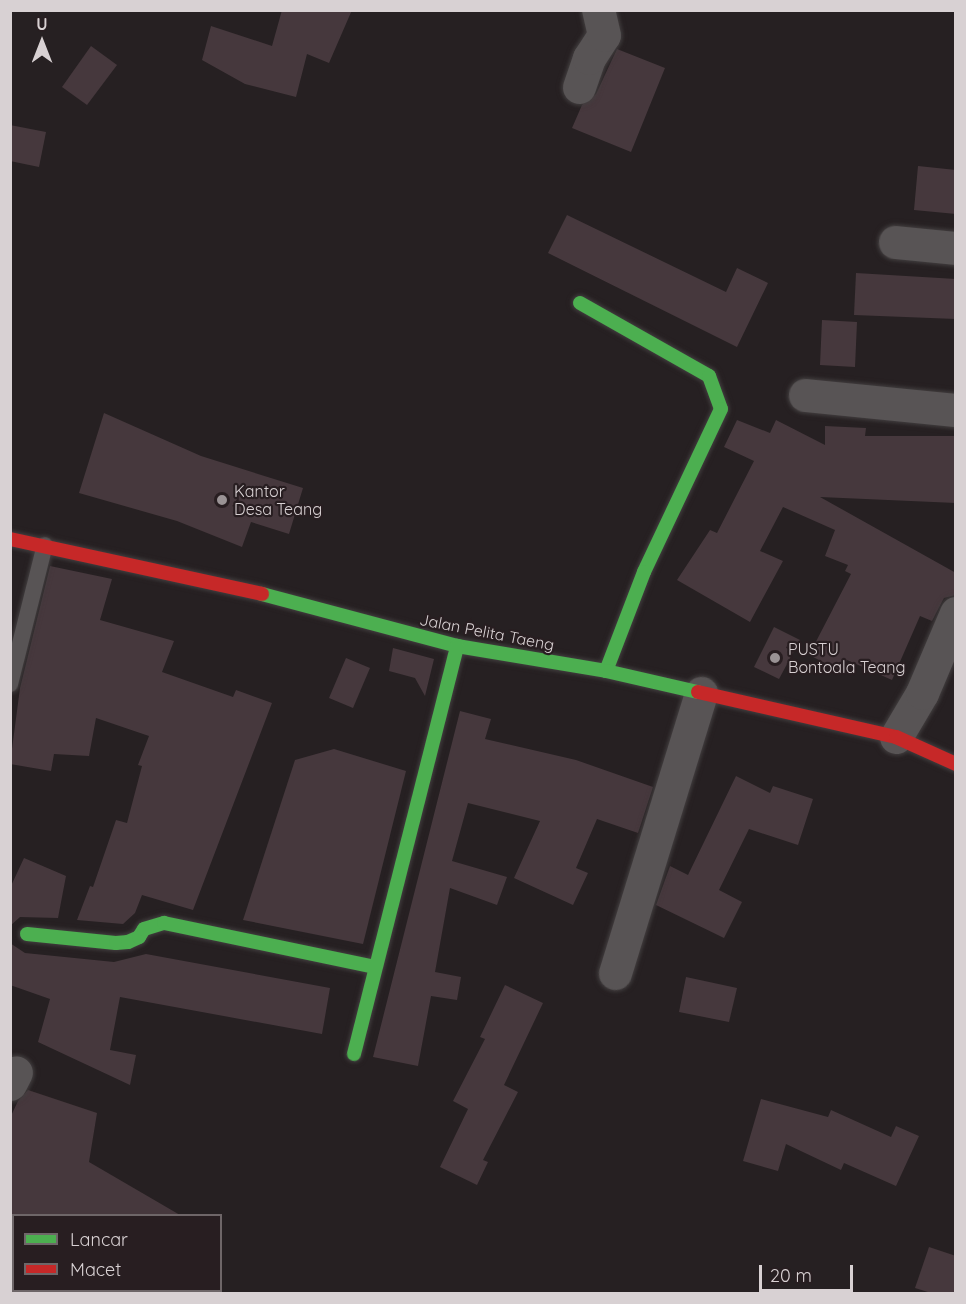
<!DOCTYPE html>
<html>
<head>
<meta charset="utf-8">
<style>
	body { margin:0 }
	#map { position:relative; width:966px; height:1304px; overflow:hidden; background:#262022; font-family:Quicksand,sans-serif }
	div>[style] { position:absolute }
	.building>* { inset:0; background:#46383d }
	.roads { filter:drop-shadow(0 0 2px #423e3f) drop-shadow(0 0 2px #423e3f) }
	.lane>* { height:16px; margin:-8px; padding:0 8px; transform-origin:8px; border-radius:8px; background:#585455 }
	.street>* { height:33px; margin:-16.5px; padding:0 16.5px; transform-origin:16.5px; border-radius:16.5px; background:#585455 }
	.fast>* { height:14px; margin:-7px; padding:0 7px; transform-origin:7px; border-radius:7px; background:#4caf50 }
	.jam>* { height:14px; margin:-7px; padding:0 7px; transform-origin:7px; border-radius:7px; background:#c62828 }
	.dots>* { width:16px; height:16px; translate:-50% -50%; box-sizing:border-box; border:3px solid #281e21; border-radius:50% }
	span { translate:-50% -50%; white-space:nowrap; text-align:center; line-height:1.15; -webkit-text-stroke:4.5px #281e21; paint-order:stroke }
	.poi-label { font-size:16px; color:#d8d1d3 }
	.left { translate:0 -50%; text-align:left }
	.street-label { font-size:16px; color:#d8d1d3 }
	.frame { position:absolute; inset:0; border:12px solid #d8d1d3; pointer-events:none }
	.legend { position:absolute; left:12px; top:1214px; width:210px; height:78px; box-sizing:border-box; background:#281e21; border:2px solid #6e6668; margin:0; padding:8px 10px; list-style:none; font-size:18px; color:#d8d1d3 }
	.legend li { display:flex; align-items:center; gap:12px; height:30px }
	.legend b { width:30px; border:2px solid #6e6668 }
	.north { position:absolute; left:12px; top:12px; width:60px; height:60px; -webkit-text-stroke:4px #281e21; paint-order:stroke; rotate:0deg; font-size:16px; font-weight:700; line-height:24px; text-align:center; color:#d8d1d3 }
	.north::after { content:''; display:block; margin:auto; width:21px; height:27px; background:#d8d1d3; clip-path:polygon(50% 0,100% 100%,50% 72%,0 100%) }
	.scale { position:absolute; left:759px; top:1265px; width:94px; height:27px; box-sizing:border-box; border:3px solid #d8d1d3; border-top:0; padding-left:8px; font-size:18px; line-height:21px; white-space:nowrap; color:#d8d1d3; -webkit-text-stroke:4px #281e21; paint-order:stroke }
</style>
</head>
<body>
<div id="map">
	<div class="building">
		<i style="clip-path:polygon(282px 10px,352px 10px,329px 63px,307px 54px,296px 97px,245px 84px,202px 60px,211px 26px,272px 46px)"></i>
		<i style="clip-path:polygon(91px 46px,117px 65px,87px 105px,62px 87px)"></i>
		<i style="clip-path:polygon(617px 49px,665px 68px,631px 152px,572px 128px,582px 105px,596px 94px)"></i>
		<i style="clip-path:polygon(10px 125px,46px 132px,39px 167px,10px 161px)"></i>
		<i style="clip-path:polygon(918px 166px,956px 170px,956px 214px,914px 210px)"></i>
		<i style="clip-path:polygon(567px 215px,726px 292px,737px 268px,768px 283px,737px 347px,548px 253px)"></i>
		<i style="clip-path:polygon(856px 273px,956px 279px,956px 319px,854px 315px)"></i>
		<i style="clip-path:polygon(822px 320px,857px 322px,855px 367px,820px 365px)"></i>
		<i style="clip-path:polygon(104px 413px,201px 456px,303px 488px,289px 534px,251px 522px,242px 547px,177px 521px,79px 493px)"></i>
		<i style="clip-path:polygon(737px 420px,770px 433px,776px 420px,825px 445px,825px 426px,866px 428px,865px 436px,956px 436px,956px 503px,820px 497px,956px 573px,956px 595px,944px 598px,932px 621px,920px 616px,892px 680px,847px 660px,841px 671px,809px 655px,851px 574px,845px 571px,848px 565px,825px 556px,835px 530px,783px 507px,760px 551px,783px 561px,750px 622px,677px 580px,710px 530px,717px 533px,754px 461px,724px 447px)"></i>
		<i style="clip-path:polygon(50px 566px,112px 579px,100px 620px,174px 641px,162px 672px,233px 697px,236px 690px,272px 703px,193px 910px,142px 895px,135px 913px,123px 924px,77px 920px,90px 886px,93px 887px,116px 820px,127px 823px,142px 766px,138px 765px,149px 736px,96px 718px,89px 756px,54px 754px,51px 771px,10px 764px,20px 688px)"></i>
		<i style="clip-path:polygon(774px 627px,800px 640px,779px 679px,754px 667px)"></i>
		<i style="clip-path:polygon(393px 648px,434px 659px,425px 696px,415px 678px,389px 671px)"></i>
		<i style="clip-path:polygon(346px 658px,370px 668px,353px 708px,329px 698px)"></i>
		<i style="clip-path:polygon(460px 711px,491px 719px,485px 739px,576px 760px,653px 787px,638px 833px,597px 819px,576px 868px,588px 873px,573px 905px,514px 878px,540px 821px,468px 803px,452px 861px,507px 877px,497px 905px,450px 888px,435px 972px,461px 977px,457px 1000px,431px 996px,418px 1066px,373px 1057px)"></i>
		<i style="clip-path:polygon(334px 749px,406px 771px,363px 944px,243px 920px,295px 760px)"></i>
		<i style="clip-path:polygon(736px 776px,770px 793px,773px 786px,813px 799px,798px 845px,749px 829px,719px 890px,742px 902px,724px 938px,656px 905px,670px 866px,688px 875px)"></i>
		<i style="clip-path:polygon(24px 858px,66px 876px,58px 918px,20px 917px,10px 926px,10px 888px)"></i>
		<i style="clip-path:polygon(10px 943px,25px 953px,114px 962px,146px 954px,330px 988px,322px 1034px,120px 997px,110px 1050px,136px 1055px,130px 1085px,38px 1042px,50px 999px,10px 985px)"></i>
		<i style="clip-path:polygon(686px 977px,737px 988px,729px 1022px,679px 1012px)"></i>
		<i style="clip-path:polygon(505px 985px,543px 1003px,504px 1085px,518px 1092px,483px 1160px,488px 1162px,477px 1185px,440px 1167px,468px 1109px,453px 1101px,485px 1039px,480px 1037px)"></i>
		<i style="clip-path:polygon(28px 1090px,97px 1113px,89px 1162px,180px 1215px,10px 1215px,10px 1118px,18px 1101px)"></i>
		<i style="clip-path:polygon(761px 1099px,828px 1117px,831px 1110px,891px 1137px,896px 1126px,919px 1136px,896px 1186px,844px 1163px,841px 1170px,786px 1144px,778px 1171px,743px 1161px)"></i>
		<i style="clip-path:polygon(929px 1247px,956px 1256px,956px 1293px,931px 1293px,915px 1288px)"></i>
	</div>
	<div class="roads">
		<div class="lane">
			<i style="left:10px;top:684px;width:143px;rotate:-75.9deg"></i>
		</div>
		<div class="street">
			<i style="left:579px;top:87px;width:31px;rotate:-71deg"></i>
			<i style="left:589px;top:58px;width:27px;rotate:-57deg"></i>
			<i style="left:604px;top:35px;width:26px;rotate:-103deg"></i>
			<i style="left:895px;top:242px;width:61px;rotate:5.6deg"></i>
			<i style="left:805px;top:395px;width:152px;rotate:5.7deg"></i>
			<i style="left:896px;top:737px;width:51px;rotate:-59.4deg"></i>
			<i style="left:922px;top:693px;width:87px;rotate:-67deg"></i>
			<i style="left:615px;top:973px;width:293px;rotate:-72.9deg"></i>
			<i style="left:10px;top:1084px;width:13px;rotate:-63deg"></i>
			<i style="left:10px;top:1236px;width:4px;rotate:14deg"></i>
			<i style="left:150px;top:1290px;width:11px;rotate:22deg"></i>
			<i style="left:98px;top:1294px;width:4px;rotate:-76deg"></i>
		</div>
		<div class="fast">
			<i style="left:580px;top:303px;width:148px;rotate:29.5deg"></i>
			<i style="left:709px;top:376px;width:35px;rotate:70deg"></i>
			<i style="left:721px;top:409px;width:180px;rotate:115.3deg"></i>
			<i style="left:644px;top:572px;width:106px;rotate:111deg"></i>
			<i style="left:262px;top:594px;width:202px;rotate:14.9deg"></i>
			<i style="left:457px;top:646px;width:151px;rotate:9.5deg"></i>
			<i style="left:606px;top:671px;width:94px;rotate:12.9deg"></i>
			<i style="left:27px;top:934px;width:89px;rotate:5.8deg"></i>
			<i style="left:116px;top:943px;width:12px;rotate:-5deg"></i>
			<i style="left:128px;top:942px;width:12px;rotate:-24deg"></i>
			<i style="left:139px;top:937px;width:9px;rotate:-58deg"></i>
			<i style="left:144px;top:929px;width:21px;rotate:-17deg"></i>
			<i style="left:164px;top:923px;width:215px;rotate:11.8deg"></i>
			<i style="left:354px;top:1054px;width:421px;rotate:-75.8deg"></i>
		</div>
		<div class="jam">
			<i style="left:10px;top:539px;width:258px;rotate:12.3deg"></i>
			<i style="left:698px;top:692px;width:203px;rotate:12.8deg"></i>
			<i style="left:896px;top:737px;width:66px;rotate:24.2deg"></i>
		</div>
	</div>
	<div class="dots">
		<i style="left:222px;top:500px;background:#9a9395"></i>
		<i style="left:775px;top:658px;background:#9a9395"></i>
	</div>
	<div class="poi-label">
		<span class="left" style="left:234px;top:500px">Kantor<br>Desa Teang</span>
		<span class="left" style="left:788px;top:658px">PUSTU<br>Bontoala Teang</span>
	</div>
	<div class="street-label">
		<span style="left:487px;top:632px;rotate:11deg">Jalan Pelita Taeng</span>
	</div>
	<div class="frame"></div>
	<ul class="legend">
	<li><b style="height:8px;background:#4caf50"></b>Lancar</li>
	<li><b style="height:8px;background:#c62828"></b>Macet</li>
	</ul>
	<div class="north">U</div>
	<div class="scale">20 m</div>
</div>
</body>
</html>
